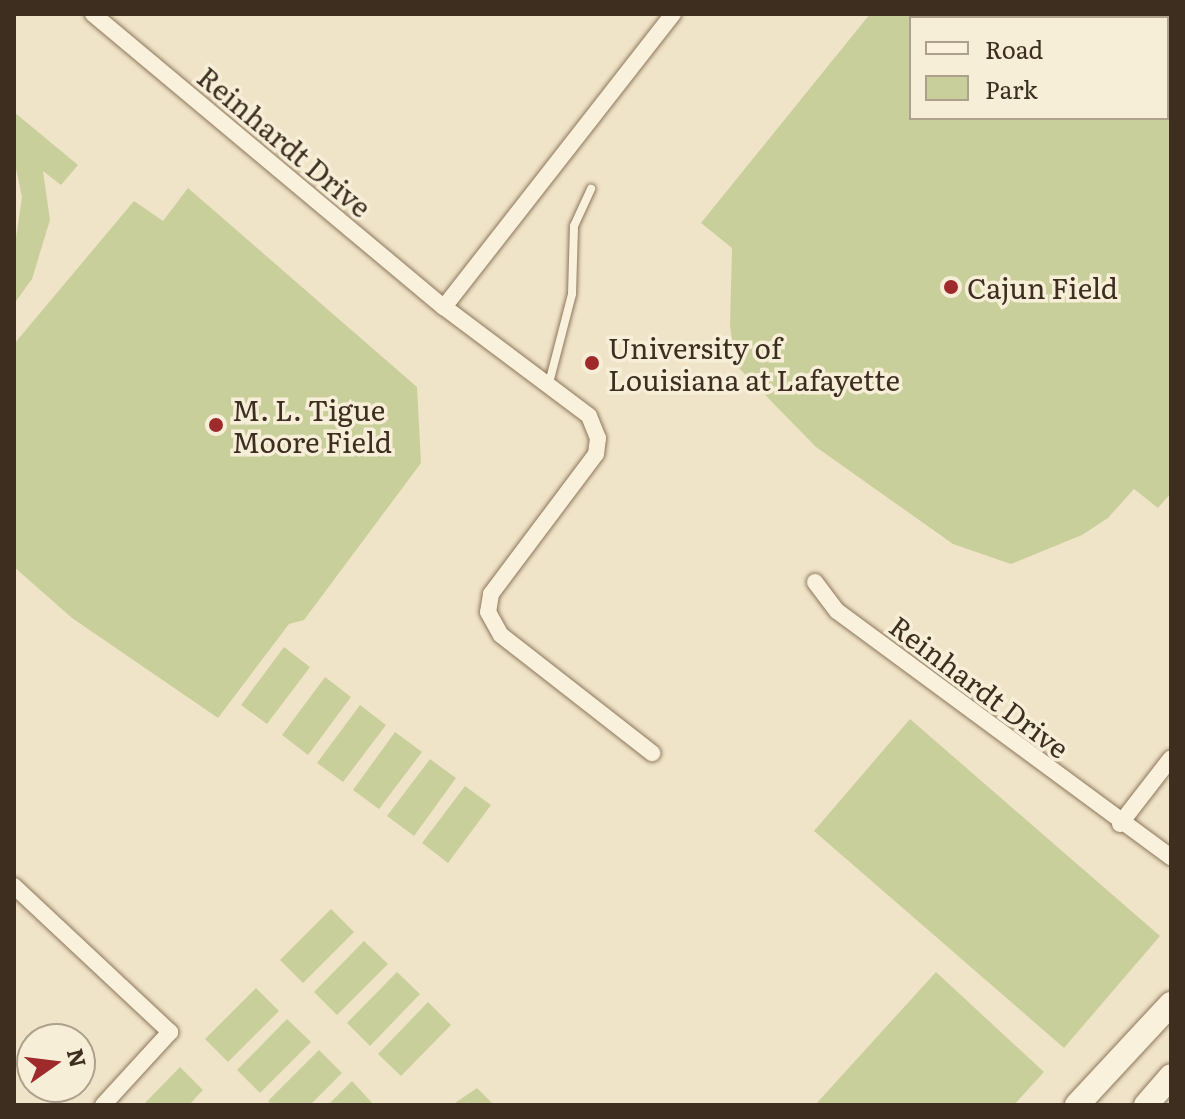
<!DOCTYPE html>
<html>
<head>
<meta charset="utf-8">
<style>
	body { margin:0 }
	#map { position:relative; width:1185px; height:1119px; overflow:hidden; background:#f0e4c8; font-family:Literata,serif }
	div>[style] { position:absolute }
	.green>* { inset:0; background:#c9cf9b }
	.roads { filter:drop-shadow(0 0 2px #8d765c) drop-shadow(0 0 2px #8d765c) }
	.lane>* { height:8px; margin:-4px; padding:0 4px; transform-origin:4px; border-radius:4px; background:#faf1dc }
	.street>* { height:16px; margin:-8px; padding:0 8px; transform-origin:8px; border-radius:8px; background:#faf1dc }
	.secondary>* { height:24px; margin:-12px; padding:0 12px; transform-origin:12px; border-radius:12px; background:#faf1dc }
	.dots>* { width:22px; height:22px; translate:-50% -50%; box-sizing:border-box; border:4px solid #f7eed8; border-radius:50% }
	span { translate:-50% -50%; white-space:nowrap; text-align:center; line-height:1.15; -webkit-text-stroke:7px #f7eed8; paint-order:stroke }
	.street-label { font-size:28px; color:#3d2e20 }
	.poi-label { font-size:28px; color:#3d2e20 }
	.left { translate:0 -50%; text-align:left }
	.frame { position:absolute; inset:0; border:16px solid #3d2e20; pointer-events:none }
	.legend { position:absolute; left:909px; top:16px; width:260px; height:104px; box-sizing:border-box; background:#f7eed8; border:2px solid #ada18e; margin:0; padding:10px 14px; list-style:none; font-size:24px; color:#3d2e20 }
	.legend li { display:flex; align-items:center; gap:16px; height:40px }
	.legend b { width:40px; border:2px solid #ada18e }
	.north { position:absolute; left:16px; top:1023px; width:80px; height:80px; box-sizing:border-box; background:#f7eed8; border:2px solid #ada18e; border-radius:50%; rotate:76deg; font-size:22px; font-weight:700; line-height:32px; text-align:center; color:#3d2e20 }
	.north::after { content:''; display:block; margin:auto; width:28px; height:36px; background:#9e2a2b; clip-path:polygon(50% 0,100% 100%,50% 72%,0 100%) }
</style>
</head>
<body>
<div id="map">
	<div class="green">
		<i style="clip-path:polygon(evenodd,870px 14px,1171px 14px,1171px 493px,1158px 508px,1134px 489px,1108px 518px,1082px 535px,1011px 564px,953px 544px,816px 447px,736px 365px,730px 326px,732px 248px,701px 223px,870px 14px,911px 18px,1167px 18px,1167px 118px,911px 118px,911px 18px)"></i>
		<i style="clip-path:polygon(14px 112px,78px 165px,61px 185px,43px 171px,50px 220px,32px 279px,14px 304px,14px 251px,22px 197px,14px 159px)"></i>
		<i style="clip-path:polygon(188px 188px,417px 387px,421px 463px,304px 620px,289px 624px,218px 718px,72px 618px,14px 567px,14px 344px,134px 201px,163px 221px)"></i>
		<i style="clip-path:polygon(284px 647px,310px 667px,267px 724px,241px 705px)"></i>
		<i style="clip-path:polygon(325px 677px,351px 697px,308px 755px,282px 735px)"></i>
		<i style="clip-path:polygon(360px 705px,386px 725px,343px 782px,317px 763px)"></i>
		<i style="clip-path:polygon(910px 719px,1160px 936px,1064px 1048px,814px 831px)"></i>
		<i style="clip-path:polygon(395px 732px,422px 752px,379px 809px,353px 790px)"></i>
		<i style="clip-path:polygon(430px 759px,456px 778px,414px 836px,387px 816px)"></i>
		<i style="clip-path:polygon(465px 786px,491px 805px,448px 863px,422px 843px)"></i>
		<i style="clip-path:polygon(331px 909px,354px 932px,303px 983px,280px 960px)"></i>
		<i style="clip-path:polygon(364px 941px,388px 964px,337px 1015px,314px 992px)"></i>
		<i style="clip-path:polygon(397px 972px,420px 994px,370px 1046px,347px 1023px)"></i>
		<i style="clip-path:polygon(936px 972px,1044px 1072px,1014px 1105px,815px 1105px)"></i>
		<i style="clip-path:polygon(256px 988px,279px 1011px,228px 1062px,205px 1039px)"></i>
		<i style="clip-path:polygon(428px 1002px,451px 1025px,401px 1076px,378px 1054px)"></i>
		<i style="clip-path:polygon(287px 1019px,311px 1042px,260px 1093px,237px 1070px)"></i>
		<i style="clip-path:polygon(319px 1050px,342px 1073px,310px 1105px,272px 1105px,268px 1101px)"></i>
		<i style="clip-path:polygon(180px 1067px,203px 1090px,189px 1105px,143px 1105px)"></i>
		<i style="clip-path:polygon(352px 1081px,374px 1105px,328px 1105px)"></i>
		<i style="clip-path:polygon(477px 1088px,494px 1105px,452px 1105px)"></i>
	</div>
	<div class="roads">
		<div class="lane">
			<i style="left:549px;top:383px;width:92px;rotate:-75.5deg"></i>
			<i style="left:572px;top:294px;width:68px;rotate:-88.3deg"></i>
			<i style="left:574px;top:226px;width:41px;rotate:-65.3deg"></i>
		</div>
		<div class="street">
			<i style="left:93px;top:14px;width:457px;rotate:39.9deg"></i>
			<i style="left:444px;top:307px;width:181px;rotate:36.9deg"></i>
			<i style="left:589px;top:416px;width:24px;rotate:68deg"></i>
			<i style="left:598px;top:438px;width:16px;rotate:97deg"></i>
			<i style="left:596px;top:454px;width:175px;rotate:126.9deg"></i>
			<i style="left:491px;top:594px;width:18px;rotate:99deg"></i>
			<i style="left:488px;top:612px;width:26px;rotate:61deg"></i>
			<i style="left:501px;top:635px;width:192px;rotate:38deg"></i>
			<i style="left:444px;top:307px;width:372px;rotate:-52deg"></i>
			<i style="left:815px;top:582px;width:36px;rotate:53deg"></i>
			<i style="left:837px;top:611px;width:415px;rotate:36.4deg"></i>
			<i style="left:1120px;top:824px;width:83px;rotate:-52.3deg"></i>
			<i style="left:14px;top:886px;width:214px;rotate:43.1deg"></i>
			<i style="left:170px;top:1032px;width:99px;rotate:132.5deg"></i>
		</div>
		<div class="secondary">
			<i style="left:1077px;top:1105px;width:138px;rotate:-47.1deg"></i>
			<i style="left:1146px;top:1105px;width:38px;rotate:-49deg"></i>
		</div>
	</div>
	<div class="dots">
		<i style="left:951px;top:287px;background:#9e2a2b"></i>
		<i style="left:592px;top:363px;background:#9e2a2b"></i>
		<i style="left:216px;top:425px;background:#9e2a2b"></i>
	</div>
	<div class="street-label">
		<span style="left:285px;top:141px;rotate:40deg">Reinhardt Drive</span>
		<span style="left:980px;top:686px;rotate:37deg">Reinhardt Drive</span>
	</div>
	<div class="poi-label">
		<span class="left" style="left:967px;top:287px">Cajun Field</span>
		<span class="left" style="left:608px;top:363px">University of<br>Louisiana at Lafayette</span>
		<span class="left" style="left:232px;top:425px">M. L. Tigue<br>Moore Field</span>
	</div>
	<div class="frame"></div>
	<ul class="legend">
	<li><b style="height:10px;background:#faf1dc"></b>Road</li>
	<li><b style="height:22px;background:#c9cf9b"></b>Park</li>
	</ul>
	<div class="north">N</div>
</div>
</body>
</html>
